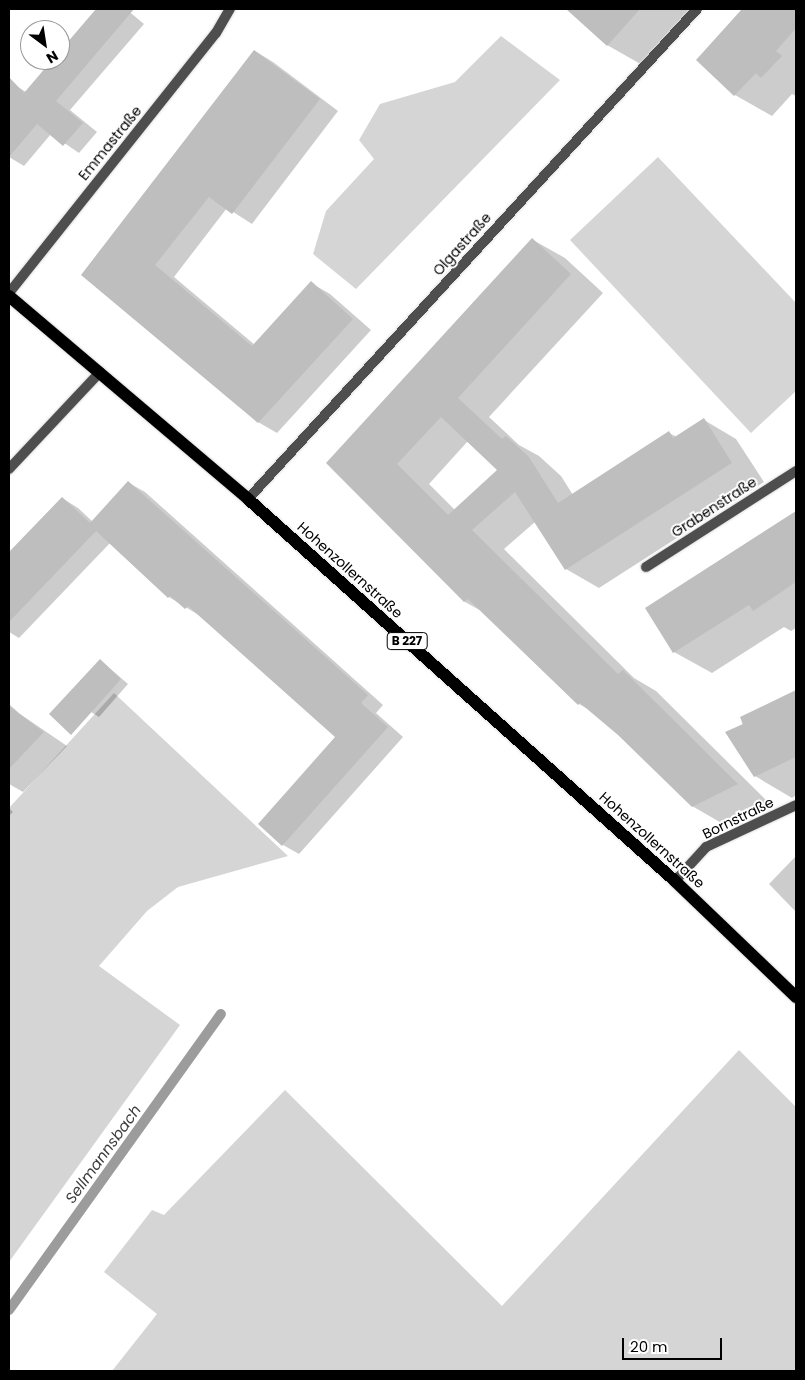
<!DOCTYPE html>
<html>
<head>
<meta charset="utf-8">
<style>
	body { margin:0 }
	#map { position:relative; width:805px; height:1380px; overflow:hidden; background:#fff; font-family:Poppins,sans-serif }
	div>[style] { position:absolute }
	.green>* { inset:0; background:#d5d5d5 }
	.shadow>* { inset:0; background:#0003 }
	.stream>* { height:10px; margin:-5px; padding:0 5px; transform-origin:5px; border-radius:5px; background:#9c9c9c }
	.building>* { inset:0; background:#bebebe }
	.roads { filter:drop-shadow(0 0 1px #dbdbdb) drop-shadow(0 0 1px #dbdbdb) }
	.street>* { height:10px; margin:-5px; padding:0 5px; transform-origin:5px; border-radius:5px; background:#4e4e4e }
	.primary>* { height:12px; margin:-6px; padding:0 6px; transform-origin:6px; border-radius:6px; background:#000 }
	span { translate:-50% -50%; white-space:nowrap; text-align:center; line-height:1.15; -webkit-text-stroke:4px #fff; paint-order:stroke }
	.shield-label span { padding:1px 4px; background:#fff; border:1px solid; border-radius:4px; -webkit-text-stroke-width:0 }
	.shield-label { font-size:12px; color:#000; font-weight:700 }
	.street-label { font-size:14px; color:#000 }
	.water-label { font-size:15px; color:#3d3d3d; font-style:italic }
	.frame { position:absolute; inset:0; border:10px solid #000; pointer-events:none }
	.north { position:absolute; left:20px; top:20px; width:50px; height:50px; box-sizing:border-box; background:#fff; border:1px solid #999; border-radius:50%; rotate:149deg; font-size:14px; font-weight:700; line-height:20px; text-align:center; color:#000 }
	.north::after { content:''; display:block; margin:auto; width:18px; height:22px; background:#000; clip-path:polygon(50% 0,100% 100%,50% 72%,0 100%) }
	.scale { position:absolute; left:622px; top:1338px; width:100px; height:22px; box-sizing:border-box; border:2px solid #000; border-top:0; padding-left:6px; font-size:15px; line-height:18px; white-space:nowrap; color:#000; -webkit-text-stroke:4px #fff; paint-order:stroke }
</style>
</head>
<body>
<div id="map">
	<div class="green">
		<i style="clip-path:polygon(501px 36px,560px 80px,356px 289px,313px 254px,326px 211px,374px 159px,359px 140px,380px 104px,455px 82px)"></i>
		<i style="clip-path:polygon(658px 157px,796px 303px,796px 391px,751px 433px,570px 240px)"></i>
		<i style="clip-path:polygon(114px 693px,288px 856px,178px 887px,147px 911px,99px 966px,180px 1025px,9px 1262px,9px 808px)"></i>
		<i style="clip-path:polygon(739px 1050px,796px 1107px,796px 1371px,112px 1371px,157px 1314px,104px 1272px,152px 1210px,164px 1215px,285px 1090px,502px 1306px)"></i>
	</div>
	<div class="shadow">
		<i style="clip-path:polygon(97px 9px,126px 9px,144px 24px,70px 110px,97px 132px,79px 153px,51px 134px,24px 166px,9px 157px,9px 93px,15px 85px,26px 92px,54px 60px,60px 60px,60px 53px)"></i>
		<i style="clip-path:polygon(570px 9px,697px 9px,644px 66px,607px 45px)"></i>
		<i style="clip-path:polygon(744px 9px,796px 9px,796px 96px,792px 94px,772px 116px,735px 95px,698px 60px)"></i>
		<i style="clip-path:polygon(255px 51px,273px 62px,338px 111px,252px 224px,227px 208px,174px 277px,255px 345px,311px 283px,330px 294px,371px 330px,277px 433px,258px 422px,83px 275px)"></i>
		<i style="clip-path:polygon(evenodd,533px 240px,565px 258px,603px 293px,489px 417px,519px 445px,539px 456px,561px 476px,573px 495px,669px 433px,677px 437px,704px 420px,736px 439px,764px 482px,599px 588px,566px 569px,535px 522px,504px 549px,634px 678px,656px 691px,769px 803px,725px 825px,692px 806px,619px 734px,593px 712px,579px 704px,485px 613px,465px 602px,327px 463px,533px 240px,468px 441px,499px 470px,455px 510px,429px 484px,468px 441px)"></i>
		<i style="clip-path:polygon(129px 483px,145px 492px,383px 705px,376px 713px,403px 737px,299px 854px,283px 845px,337px 737px,202px 617px,169px 597px,110px 543px,19px 638px,9px 632px,9px 554px,62px 498px,78px 508px,93px 522px)"></i>
		<i style="clip-path:polygon(796px 512px,796px 628px,791px 631px,784px 627px,712px 673px,674px 652px,646px 608px)"></i>
		<i style="clip-path:polygon(100px 660px,128px 684px,99px 717px,91px 712px)"></i>
		<i style="clip-path:polygon(796px 692px,796px 795px,792px 798px,755px 776px,741px 718px)"></i>
		<i style="clip-path:polygon(9px 704px,20px 714px,67px 746px,23px 792px,9px 784px)"></i>
		<i style="clip-path:polygon(9px 808px,13px 812px,9px 816px)"></i>
		<i style="clip-path:polygon(796px 856px,796px 912px,769px 884px)"></i>
	</div>
	<div class="stream">
		<i style="left:9px;top:1310px;width:364px;rotate:-54.4deg"></i>
	</div>
	<div class="building">
		<i style="clip-path:polygon(96px 9px,134px 9px,56px 101px,83px 123px,63px 146px,37px 124px,9px 157px,9px 77px,24px 93px,52px 60px,60px 60px,60px 51px)"></i>
		<i style="clip-path:polygon(566px 9px,640px 9px,607px 46px)"></i>
		<i style="clip-path:polygon(742px 9px,796px 9px,796px 28px,776px 51px,782px 56px,761px 78px,756px 73px,734px 96px,696px 60px)"></i>
		<i style="clip-path:polygon(254px 50px,320px 99px,232px 214px,209px 197px,155px 265px,252px 346px,311px 281px,353px 319px,258px 423px,81px 275px)"></i>
		<i style="clip-path:polygon(evenodd,532px 238px,571px 274px,458px 398px,502px 439px,506px 436px,529px 457px,558px 503px,669px 431px,673px 438px,704px 418px,732px 463px,565px 570px,515px 492px,472px 530px,618px 674px,623px 670px,738px 784px,692px 807px,618px 735px,580px 703px,578px 705px,468px 599px,464px 602px,326px 463px,532px 238px,441px 417px,497px 470px,448px 515px,397px 464px,441px 417px)"></i>
		<i style="clip-path:polygon(128px 481px,368px 695px,361px 703px,388px 727px,282px 846px,258px 824px,335px 737px,188px 606px,185px 609px,170px 596px,168px 598px,96px 531px,9px 622px,9px 552px,62px 497px,90px 523px)"></i>
		<i style="clip-path:polygon(796px 511px,796px 582px,753px 611px,749px 605px,673px 653px,645px 608px)"></i>
		<i style="clip-path:polygon(100px 659px,121px 679px,71px 735px,49px 714px)"></i>
		<i style="clip-path:polygon(796px 690px,796px 757px,754px 777px,725px 732px,743px 724px,740px 717px)"></i>
		<i style="clip-path:polygon(9px 706px,44px 732px,9px 769px)"></i>
	</div>
	<div class="roads">
		<div class="street">
			<i style="left:9px;top:293px;width:332px;rotate:-51.5deg"></i>
			<i style="left:216px;top:33px;width:28px;rotate:-60deg"></i>
			<i style="left:9px;top:469px;width:133px;rotate:-46.8deg"></i>
			<i style="left:248px;top:499px;width:665px;rotate:-47.5deg"></i>
			<i style="left:646px;top:567px;width:178px;rotate:-32.6deg"></i>
			<i style="left:675px;top:881px;width:46px;rotate:-47.6deg"></i>
			<i style="left:706px;top:847px;width:99px;rotate:-25deg"></i>
		</div>
		<div class="primary">
			<i style="left:9px;top:296px;width:314px;rotate:40.3deg"></i>
			<i style="left:248px;top:499px;width:573px;rotate:41.82deg"></i>
			<i style="left:675px;top:881px;width:168px;rotate:43.8deg"></i>
		</div>
	</div>
	<div class="shield-label">
		<span style="left:407px;top:641px">B 227</span>
	</div>
	<div class="street-label">
		<span style="left:110px;top:143px;rotate:-51deg">Emmastraße</span>
		<span style="left:462px;top:244px;rotate:-48deg">Olgastraße</span>
		<span style="left:714px;top:507px;rotate:-33deg">Grabenstraße</span>
		<span style="left:350px;top:570px;rotate:42deg">Hohenzollernstraße</span>
		<span style="left:738px;top:818px;rotate:-26deg">Bornstraße</span>
		<span style="left:652px;top:840px;rotate:42deg">Hohenzollernstraße</span>
	</div>
	<div class="water-label">
		<span style="left:103px;top:1154px;rotate:-54deg">Sellmannsbach</span>
	</div>
	<div class="frame"></div>
	<div class="north">N</div>
	<div class="scale">20 m</div>
</div>
</body>
</html>
